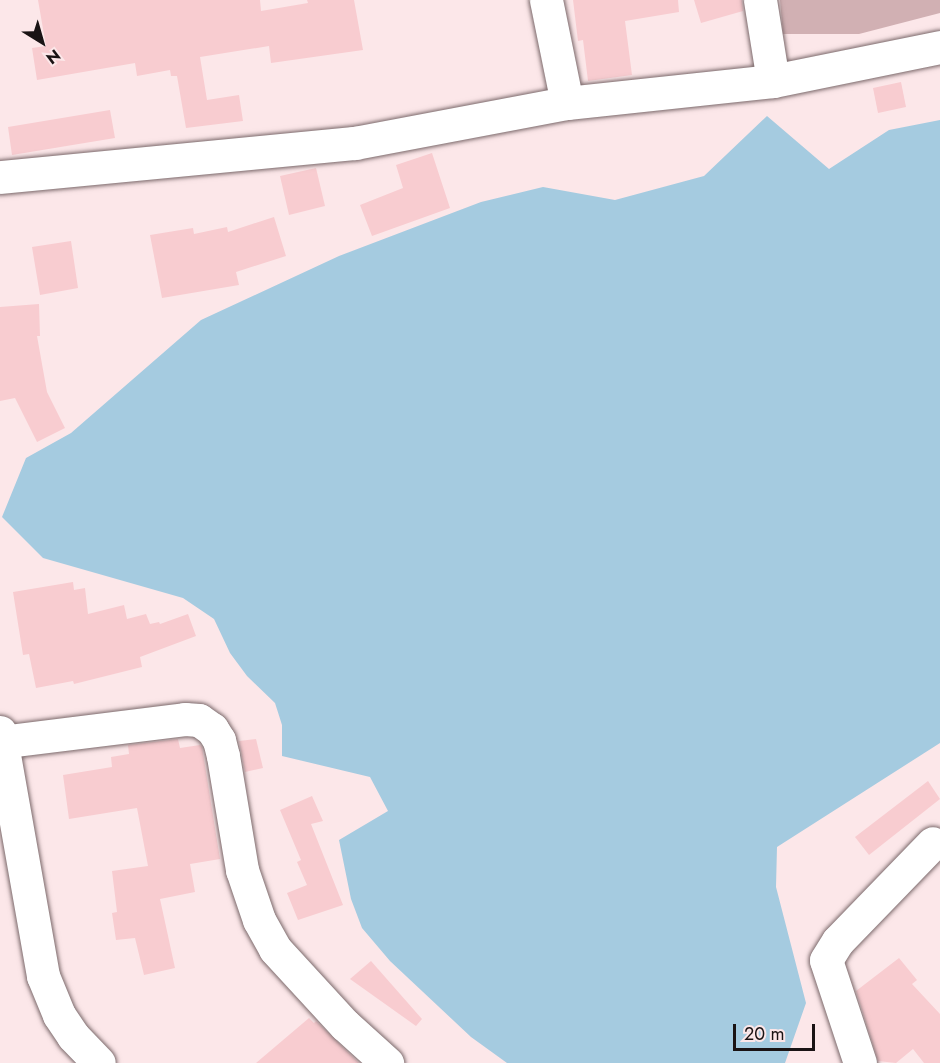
<!DOCTYPE html>
<html>
<head>
<meta charset="utf-8">
<style>
	body { margin:0 }
	#map { position:relative; width:940px; height:1063px; overflow:hidden; background:#fce7e9; font-family:Jost,sans-serif }
	div>[style] { position:absolute }
	.green>* { inset:0; background:#d1b0b3 }
	.water>* { inset:0; background:#a5cbe0 }
	.building>* { inset:0; background:#f8ccd0 }
	.roads { filter:drop-shadow(0 0 2px #7b696b) drop-shadow(0 0 2px #7b696b) }
	.minor>* { height:33px; margin:-16.5px; padding:0 16.5px; transform-origin:16.5px; border-radius:16.5px; background:#fff }
	span { translate:-50% -50%; white-space:nowrap; text-align:center; line-height:1.15; -webkit-text-stroke:4.5px #fce7e9; paint-order:stroke }
	.north { position:absolute; left:12px; top:12px; width:60px; height:60px; -webkit-text-stroke:4px #fce7e9; paint-order:stroke; rotate:143deg; font-size:16px; font-weight:700; line-height:24px; text-align:center; color:#1a1314 }
	.north::after { content:''; display:block; margin:auto; width:21px; height:27px; background:#1a1314; clip-path:polygon(50% 0,100% 100%,50% 72%,0 100%) }
	.scale { position:absolute; left:733px; top:1024px; width:82px; height:27px; box-sizing:border-box; border:3px solid #1a1314; border-top:0; padding-left:8px; font-size:18px; line-height:21px; white-space:nowrap; color:#1a1314; -webkit-text-stroke:4px #fce7e9; paint-order:stroke }
</style>
</head>
<body>
<div id="map">
	<div class="green">
		<i style="clip-path:polygon(780px 0,940px 0,940px 13px,859px 34px,783px 34px)"></i>
	</div>
	<div class="water">
		<i style="clip-path:polygon(767px 116px,829px 169px,889px 130px,940px 120px,940px 743px,777px 847px,776px 887px,806px 1003px,785px 1063px,507px 1063px,471px 1037px,390px 961px,362px 928px,351px 899px,339px 840px,388px 811px,370px 777px,282px 756px,282px 725px,275px 703px,247px 676px,230px 653px,214px 619px,183px 598px,43px 558px,2px 517px,26px 458px,71px 433px,201px 320px,339px 256px,481px 202px,543px 187px,615px 200px,704px 176px)"></i>
	</div>
	<div class="building">
		<i style="clip-path:polygon(38px 0,260px 0,261px 11px,308px 3px,307px 0,354px 0,363px 50px,271px 63px,269px 46px,200px 57px,207px 100px,239px 95px,243px 121px,186px 128px,177px 76px,171px 76px,170px 70px,137px 76px,135px 63px,37px 80px,32px 48px,46px 46px)"></i>
		<i style="clip-path:polygon(573px 0,678px 0,679px 12px,625px 21px,632px 75px,588px 81px,583px 40px,578px 41px)"></i>
		<i style="clip-path:polygon(694px 0,742px 0,743px 11px,701px 23px)"></i>
		<i style="clip-path:polygon(901px 82px,906px 107px,878px 113px,873px 88px)"></i>
		<i style="clip-path:polygon(110px 110px,115px 138px,12px 155px,8px 127px)"></i>
		<i style="clip-path:polygon(432px 153px,450px 208px,372px 236px,360px 205px,403px 188px,396px 165px)"></i>
		<i style="clip-path:polygon(316px 168px,325px 206px,289px 215px,280px 176px)"></i>
		<i style="clip-path:polygon(274px 217px,286px 256px,236px 272px,239px 285px,162px 298px,150px 235px,193px 228px,194px 234px,227px 227px,228px 232px)"></i>
		<i style="clip-path:polygon(71px 241px,78px 288px,40px 295px,32px 247px)"></i>
		<i style="clip-path:polygon(39px 304px,40px 336px,37px 336px,47px 392px,65px 428px,37px 442px,15px 398px,0 401px,0 307px)"></i>
		<i style="clip-path:polygon(73px 582px,74px 590px,85px 588px,88px 614px,124px 605px,127px 619px,146px 614px,150px 624px,159px 622px,160px 624px,188px 614px,196px 636px,140px 657px,142px 667px,74px 684px,73px 681px,36px 688px,29px 654px,23px 655px,13px 592px)"></i>
		<i style="clip-path:polygon(178px 739px,180px 748px,200px 745px,202px 747px,220px 859px,190px 864px,195px 892px,160px 899px,175px 968px,144px 975px,135px 938px,116px 940px,112px 913px,117px 912px,112px 871px,148px 866px,137px 808px,69px 819px,63px 775px,112px 767px,111px 757px,129px 754px,128px 745px)"></i>
		<i style="clip-path:polygon(256px 739px,263px 768px,245px 772px,239px 741px)"></i>
		<i style="clip-path:polygon(928px 781px,940px 799px,869px 855px,855px 837px)"></i>
		<i style="clip-path:polygon(312px 796px,323px 821px,311px 824px,343px 905px,298px 920px,287px 893px,307px 885px,297px 862px,301px 860px,280px 810px)"></i>
		<i style="clip-path:polygon(899px 958px,917px 980px,912px 984px,940px 1014px,940px 1063px,924px 1063px,913px 1049px,896px 1063px,878px 1061px,856px 991px)"></i>
		<i style="clip-path:polygon(371px 961px,422px 1019px,416px 1026px,350px 979px)"></i>
		<i style="clip-path:polygon(309px 1018px,314px 1023px,316px 1021px,359px 1063px,256px 1063px)"></i>
	</div>
	<div class="roads">
		<div class="minor">
			<i style="left:546px;top:0;width:105px;rotate:78.5deg"></i>
			<i style="left:760px;top:0;width:82px;rotate:80.9deg"></i>
			<i style="left:0;top:177px;width:357px;rotate:-5.5deg"></i>
			<i style="left:355px;top:143px;width:216px;rotate:-10.7deg"></i>
			<i style="left:567px;top:103px;width:207px;rotate:-6.1deg"></i>
			<i style="left:773px;top:81px;width:170px;rotate:-11.5deg"></i>
			<i style="left:0;top:732px;width:248px;rotate:80deg"></i>
			<i style="left:43px;top:976px;width:42px;rotate:67.7deg"></i>
			<i style="left:59px;top:1015px;width:25px;rotate:56deg"></i>
			<i style="left:73px;top:1036px;width:37px;rotate:46deg"></i>
			<i style="left:0;top:742px;width:186px;rotate:-7.1deg"></i>
			<i style="left:185px;top:719px;width:14px;rotate:4deg"></i>
			<i style="left:199px;top:720px;width:16px;rotate:35deg"></i>
			<i style="left:212px;top:729px;width:13px;rotate:58deg"></i>
			<i style="left:219px;top:740px;width:16px;rotate:76deg"></i>
			<i style="left:223px;top:756px;width:116px;rotate:80.5deg"></i>
			<i style="left:242px;top:870px;width:53px;rotate:71.2deg"></i>
			<i style="left:259px;top:920px;width:33px;rotate:61deg"></i>
			<i style="left:275px;top:949px;width:103px;rotate:47.4deg"></i>
			<i style="left:345px;top:1025px;width:57px;rotate:42.1deg"></i>
			<i style="left:860px;top:1063px;width:108px;rotate:-108.3deg"></i>
			<i style="left:826px;top:960px;width:22px;rotate:-58deg"></i>
			<i style="left:838px;top:941px;width:136px;rotate:-45.9deg"></i>
		</div>
	</div>
	<div class="north">N</div>
	<div class="scale">20 m</div>
</div>
</body>
</html>
